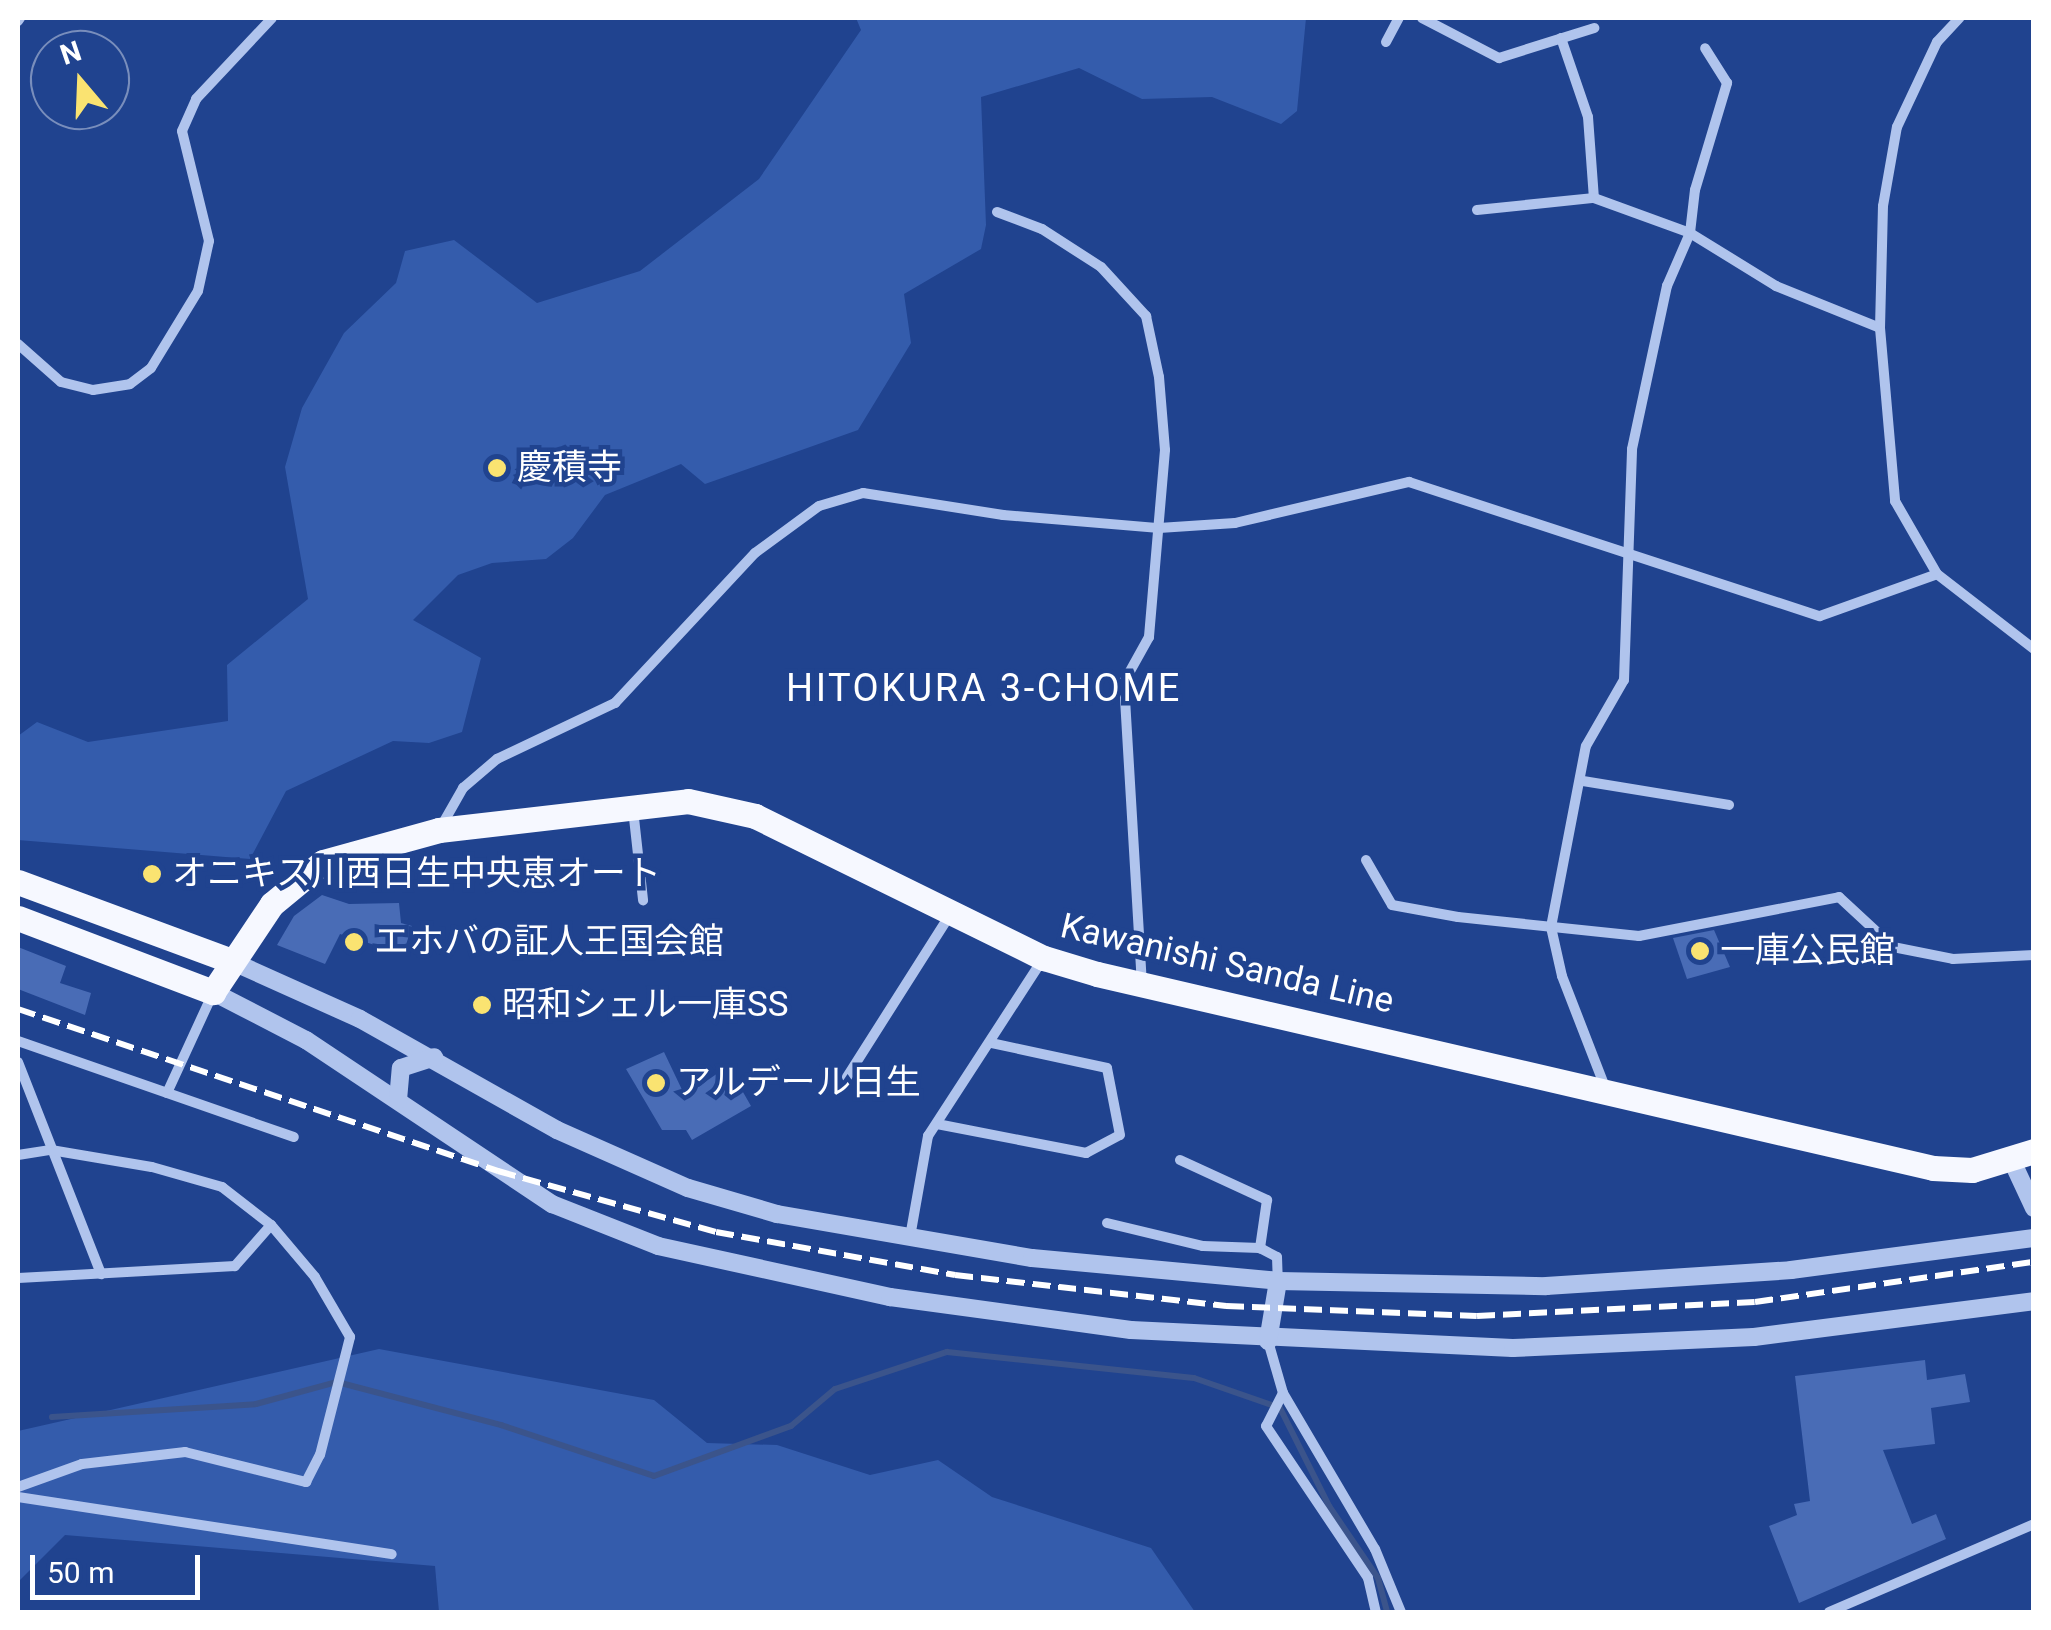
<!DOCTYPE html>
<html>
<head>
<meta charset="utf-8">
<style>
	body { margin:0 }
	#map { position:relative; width:2051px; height:1630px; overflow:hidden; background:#20438f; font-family:Roboto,"Noto Sans JP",sans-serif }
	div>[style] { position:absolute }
	.green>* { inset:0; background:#345cac }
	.stream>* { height:6px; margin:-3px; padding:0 3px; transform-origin:3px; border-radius:3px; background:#3b548b }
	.building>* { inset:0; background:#496cb6 }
	.minor>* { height:10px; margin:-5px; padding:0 5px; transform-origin:5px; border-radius:5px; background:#b0c4ed }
	.tertiary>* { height:18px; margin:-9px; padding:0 9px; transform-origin:9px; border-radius:9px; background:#b0c4ed }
	.primary>* { height:25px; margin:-12.5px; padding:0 12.5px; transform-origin:12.5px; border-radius:12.5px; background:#f6f8ff }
	.rail>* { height:6px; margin-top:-3px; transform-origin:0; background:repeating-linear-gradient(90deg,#fff 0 18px,transparent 0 26px) }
	.dots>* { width:28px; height:28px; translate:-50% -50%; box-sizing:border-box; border:5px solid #20438f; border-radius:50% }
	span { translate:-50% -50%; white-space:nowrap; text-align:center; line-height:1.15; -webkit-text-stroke:9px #20438f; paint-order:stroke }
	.poi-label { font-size:35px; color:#fff }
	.left { translate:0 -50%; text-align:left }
	.street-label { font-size:35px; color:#fff }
	.neighbourhood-label { font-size:38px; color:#fff; letter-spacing:2.5px }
	.frame { position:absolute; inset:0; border:20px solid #fff; pointer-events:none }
	.north { position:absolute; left:30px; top:30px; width:100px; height:100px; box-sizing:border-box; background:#20438f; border:2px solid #798ebc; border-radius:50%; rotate:341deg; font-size:28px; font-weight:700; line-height:40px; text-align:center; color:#fff }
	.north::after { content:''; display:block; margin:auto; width:35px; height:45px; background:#fae371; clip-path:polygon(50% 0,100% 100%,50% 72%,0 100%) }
	.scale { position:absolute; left:30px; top:1555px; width:170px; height:45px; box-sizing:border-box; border:5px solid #fff; border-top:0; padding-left:12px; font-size:30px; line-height:35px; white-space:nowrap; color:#fff; -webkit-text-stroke:8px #20438f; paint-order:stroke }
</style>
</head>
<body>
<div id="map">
	<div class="green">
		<i style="clip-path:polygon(856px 18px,1306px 18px,1297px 111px,1281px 124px,1212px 97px,1142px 99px,1079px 68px,981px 97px,986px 225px,981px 249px,904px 294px,911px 343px,858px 430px,705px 484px,681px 464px,605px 495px,573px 538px,546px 559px,492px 563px,458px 575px,413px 620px,481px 658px,462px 732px,429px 743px,393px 741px,286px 791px,250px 859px,18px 840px,18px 736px,37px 722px,88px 742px,228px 721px,227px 665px,308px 599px,285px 467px,302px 408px,344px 333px,396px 283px,405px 251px,454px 240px,537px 303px,640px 271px,759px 179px,861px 30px)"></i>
		<i style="clip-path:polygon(379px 1349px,654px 1400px,707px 1443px,777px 1445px,870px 1475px,938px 1460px,992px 1497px,1151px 1548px,1195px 1612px,439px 1612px,435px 1566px,65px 1535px,18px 1582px,18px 1431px)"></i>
	</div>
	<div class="stream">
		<i style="left:52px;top:1417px;width:204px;rotate:-3.6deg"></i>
		<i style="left:256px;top:1404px;width:84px;rotate:-15.2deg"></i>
		<i style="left:337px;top:1382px;width:170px;rotate:14.7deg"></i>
		<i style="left:501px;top:1425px;width:161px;rotate:18.4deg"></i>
		<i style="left:654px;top:1476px;width:146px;rotate:-20.1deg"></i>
		<i style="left:791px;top:1426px;width:57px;rotate:-40.1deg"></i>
		<i style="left:835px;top:1389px;width:118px;rotate:-18.3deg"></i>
		<i style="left:947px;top:1352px;width:248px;rotate:6deg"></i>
		<i style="left:1194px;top:1378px;width:91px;rotate:19.2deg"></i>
		<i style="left:1280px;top:1408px;width:110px;rotate:63.4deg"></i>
		<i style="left:1329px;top:1506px;width:87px;rotate:55.8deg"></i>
		<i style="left:1378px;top:1578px;width:35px;rotate:75deg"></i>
	</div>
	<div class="building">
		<i style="clip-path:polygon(322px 895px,349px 904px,399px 903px,401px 923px,412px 926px,403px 954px,340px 934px,325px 964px,277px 945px,294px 916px)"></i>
		<i style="clip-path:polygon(1714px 930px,1730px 967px,1687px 979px,1673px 938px)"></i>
		<i style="clip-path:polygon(18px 947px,66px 966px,60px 983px,91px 993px,85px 1015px,18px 989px)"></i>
		<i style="clip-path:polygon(664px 1052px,685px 1096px,728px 1066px,751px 1106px,692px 1140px,686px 1130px,662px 1130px,626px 1069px)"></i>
		<i style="clip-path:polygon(1925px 1360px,1927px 1380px,1965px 1374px,1970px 1402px,1931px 1408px,1935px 1444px,1883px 1450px,1912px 1524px,1936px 1514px,1946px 1539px,1799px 1603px,1769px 1526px,1797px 1515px,1794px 1504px,1810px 1501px,1795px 1376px)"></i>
	</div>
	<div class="minor">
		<i style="left:1422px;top:18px;width:87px;rotate:27.5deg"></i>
		<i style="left:1499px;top:58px;width:100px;rotate:-17.5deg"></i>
		<i style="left:18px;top:21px;width:4px;rotate:-56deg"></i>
		<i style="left:1561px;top:38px;width:83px;rotate:71.1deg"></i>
		<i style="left:1588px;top:117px;width:81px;rotate:85.8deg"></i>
		<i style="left:1386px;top:42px;width:27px;rotate:-62deg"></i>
		<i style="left:1477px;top:210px;width:118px;rotate:-5.9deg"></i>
		<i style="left:1594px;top:198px;width:102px;rotate:20deg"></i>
		<i style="left:1690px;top:233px;width:101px;rotate:31.6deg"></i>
		<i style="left:1776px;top:286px;width:112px;rotate:22deg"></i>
		<i style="left:1880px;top:328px;width:174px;rotate:85deg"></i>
		<i style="left:1895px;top:501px;width:84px;rotate:60.1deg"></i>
		<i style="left:997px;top:212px;width:48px;rotate:20.7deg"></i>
		<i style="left:1042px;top:229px;width:70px;rotate:32.8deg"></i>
		<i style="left:1101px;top:267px;width:67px;rotate:47.4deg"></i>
		<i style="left:1146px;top:316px;width:62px;rotate:78deg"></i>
		<i style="left:1159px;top:377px;width:73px;rotate:85.3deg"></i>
		<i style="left:1165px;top:450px;width:188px;rotate:94.9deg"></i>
		<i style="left:1149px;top:637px;width:51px;rotate:119.1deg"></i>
		<i style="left:1124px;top:682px;width:300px;rotate:86.6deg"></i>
		<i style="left:1880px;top:328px;width:122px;rotate:-88.6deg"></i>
		<i style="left:1883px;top:206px;width:80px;rotate:-80deg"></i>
		<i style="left:1897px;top:127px;width:94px;rotate:-64.8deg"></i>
		<i style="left:1937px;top:42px;width:33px;rotate:-47deg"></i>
		<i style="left:18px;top:344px;width:57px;rotate:41.5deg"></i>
		<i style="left:61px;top:382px;width:33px;rotate:14deg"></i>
		<i style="left:93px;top:390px;width:37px;rotate:-9deg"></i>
		<i style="left:130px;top:384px;width:26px;rotate:-37deg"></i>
		<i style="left:151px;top:368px;width:90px;rotate:-58.6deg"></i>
		<i style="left:198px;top:291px;width:51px;rotate:-77.6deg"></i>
		<i style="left:209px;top:241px;width:113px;rotate:-103.8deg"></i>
		<i style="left:182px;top:131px;width:35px;rotate:-66deg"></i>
		<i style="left:196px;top:99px;width:111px;rotate:-46.8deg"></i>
		<i style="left:1583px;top:781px;width:148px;rotate:9.3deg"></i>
		<i style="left:633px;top:809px;width:92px;rotate:83.7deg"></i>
		<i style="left:442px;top:825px;width:43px;rotate:-60.4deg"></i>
		<i style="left:463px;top:788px;width:45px;rotate:-40.5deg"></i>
		<i style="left:497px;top:759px;width:131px;rotate:-25.4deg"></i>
		<i style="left:615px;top:703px;width:205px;rotate:-47deg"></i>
		<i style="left:755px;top:553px;width:79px;rotate:-36.3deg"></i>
		<i style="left:819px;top:506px;width:46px;rotate:-16.5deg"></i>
		<i style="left:863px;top:493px;width:142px;rotate:8.9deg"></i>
		<i style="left:1003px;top:515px;width:157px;rotate:4.8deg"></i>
		<i style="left:1159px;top:528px;width:76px;rotate:-3.8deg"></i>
		<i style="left:1235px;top:523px;width:179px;rotate:-13.3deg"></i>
		<i style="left:1409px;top:482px;width:432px;rotate:18.1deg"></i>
		<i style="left:1820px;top:616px;width:124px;rotate:-19.7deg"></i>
		<i style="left:1937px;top:574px;width:123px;rotate:37.7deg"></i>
		<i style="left:1366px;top:860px;width:52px;rotate:60deg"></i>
		<i style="left:1392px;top:905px;width:67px;rotate:10.3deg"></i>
		<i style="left:1458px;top:917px;width:182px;rotate:6deg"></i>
		<i style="left:1639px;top:936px;width:204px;rotate:-11deg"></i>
		<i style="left:1839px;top:897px;width:74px;rotate:42.8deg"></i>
		<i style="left:1893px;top:947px;width:61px;rotate:11.3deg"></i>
		<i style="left:1953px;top:959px;width:81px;rotate:-2.8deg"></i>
		<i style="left:18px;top:1041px;width:292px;rotate:19.2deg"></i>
		<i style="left:18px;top:1062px;width:228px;rotate:68.6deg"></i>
		<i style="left:847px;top:1077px;width:194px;rotate:-57.6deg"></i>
		<i style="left:1605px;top:1087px;width:119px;rotate:-111.2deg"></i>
		<i style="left:1562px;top:976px;width:50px;rotate:-102.7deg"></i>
		<i style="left:1551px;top:927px;width:184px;rotate:-79.1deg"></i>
		<i style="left:1586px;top:746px;width:76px;rotate:-60.1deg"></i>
		<i style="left:1624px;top:680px;width:231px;rotate:-88deg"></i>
		<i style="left:1632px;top:449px;width:167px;rotate:-77.9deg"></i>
		<i style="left:1667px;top:286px;width:58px;rotate:-66.5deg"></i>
		<i style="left:1690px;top:233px;width:43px;rotate:-83.4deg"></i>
		<i style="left:1695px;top:190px;width:112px;rotate:-73.3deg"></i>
		<i style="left:1727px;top:83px;width:41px;rotate:-122.2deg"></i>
		<i style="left:167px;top:1093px;width:110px;rotate:-65.3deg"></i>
		<i style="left:937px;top:1124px;width:152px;rotate:11deg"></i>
		<i style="left:1086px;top:1153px;width:38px;rotate:-28deg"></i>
		<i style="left:1120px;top:1135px;width:68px;rotate:-101deg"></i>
		<i style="left:1107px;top:1068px;width:119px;rotate:-167.8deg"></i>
		<i style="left:18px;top:1155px;width:33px;rotate:-9deg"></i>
		<i style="left:51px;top:1150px;width:102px;rotate:9.6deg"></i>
		<i style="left:152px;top:1167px;width:73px;rotate:15.9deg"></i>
		<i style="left:222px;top:1187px;width:62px;rotate:37.8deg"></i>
		<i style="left:271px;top:1225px;width:55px;rotate:131.3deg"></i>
		<i style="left:235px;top:1266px;width:217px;rotate:176.8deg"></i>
		<i style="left:1180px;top:1160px;width:96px;rotate:24.7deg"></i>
		<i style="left:1267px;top:1200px;width:49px;rotate:98.3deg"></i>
		<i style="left:1107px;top:1223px;width:99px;rotate:13.5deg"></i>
		<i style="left:1203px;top:1246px;width:57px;rotate:2deg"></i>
		<i style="left:1260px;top:1248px;width:19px;rotate:28deg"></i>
		<i style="left:1277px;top:1257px;width:24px;rotate:88deg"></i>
		<i style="left:910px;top:1237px;width:103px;rotate:-79.9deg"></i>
		<i style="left:928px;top:1136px;width:211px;rotate:-57deg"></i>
		<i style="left:1268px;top:1341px;width:54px;rotate:73.9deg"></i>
		<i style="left:1283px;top:1393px;width:181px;rotate:59.5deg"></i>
		<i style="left:1375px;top:1549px;width:68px;rotate:67.6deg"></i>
		<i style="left:1283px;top:1393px;width:37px;rotate:117deg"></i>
		<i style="left:1266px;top:1426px;width:183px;rotate:56.1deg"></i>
		<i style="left:1368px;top:1578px;width:35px;rotate:77deg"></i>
		<i style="left:18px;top:1487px;width:68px;rotate:-19.8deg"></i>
		<i style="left:82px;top:1464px;width:104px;rotate:-6.6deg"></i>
		<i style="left:185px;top:1452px;width:125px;rotate:13.9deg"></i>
		<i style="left:306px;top:1482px;width:30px;rotate:-63deg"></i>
		<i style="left:320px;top:1455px;width:122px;rotate:-75.7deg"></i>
		<i style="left:350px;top:1337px;width:69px;rotate:-120.3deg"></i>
		<i style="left:315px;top:1277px;width:68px;rotate:-130.2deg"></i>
		<i style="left:18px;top:1497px;width:378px;rotate:8.7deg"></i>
		<i style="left:1829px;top:1612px;width:223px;rotate:-23.2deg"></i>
	</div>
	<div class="tertiary">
		<i style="left:231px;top:961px;width:141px;rotate:24.2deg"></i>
		<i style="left:360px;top:1019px;width:226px;rotate:29.4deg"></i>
		<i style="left:557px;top:1130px;width:143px;rotate:23.9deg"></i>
		<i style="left:688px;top:1188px;width:93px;rotate:16.3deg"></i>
		<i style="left:777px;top:1214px;width:259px;rotate:9.8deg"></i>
		<i style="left:1032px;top:1258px;width:247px;rotate:5.3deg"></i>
		<i style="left:1278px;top:1281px;width:268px;rotate:1.1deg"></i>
		<i style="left:1546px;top:1286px;width:246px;rotate:-3.7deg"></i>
		<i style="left:1791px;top:1270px;width:245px;rotate:-7.5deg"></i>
		<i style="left:213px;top:992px;width:105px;rotate:27.3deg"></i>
		<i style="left:306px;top:1040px;width:296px;rotate:33.7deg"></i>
		<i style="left:552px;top:1204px;width:114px;rotate:21.6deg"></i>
		<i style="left:658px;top:1246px;width:238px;rotate:12.4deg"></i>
		<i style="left:890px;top:1297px;width:243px;rotate:7.8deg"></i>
		<i style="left:1131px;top:1330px;width:382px;rotate:2.7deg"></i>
		<i style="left:1513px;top:1348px;width:241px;rotate:-2.6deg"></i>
		<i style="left:1754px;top:1337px;width:282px;rotate:-7.3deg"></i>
		<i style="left:398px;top:1100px;width:32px;rotate:-85deg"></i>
		<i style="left:401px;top:1068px;width:35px;rotate:-18deg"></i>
		<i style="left:2012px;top:1161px;width:52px;rotate:64.9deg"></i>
		<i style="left:1268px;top:1341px;width:61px;rotate:-80.5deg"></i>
	</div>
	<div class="primary">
		<i style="left:18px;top:882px;width:227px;rotate:20.3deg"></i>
		<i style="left:18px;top:918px;width:209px;rotate:20.8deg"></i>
		<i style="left:213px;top:992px;width:106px;rotate:-56.2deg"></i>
		<i style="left:272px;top:904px;width:66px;rotate:-39.5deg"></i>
		<i style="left:323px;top:862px;width:120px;rotate:-15.4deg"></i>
		<i style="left:439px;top:830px;width:251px;rotate:-6.6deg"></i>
		<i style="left:688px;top:801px;width:69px;rotate:12.6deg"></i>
		<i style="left:755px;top:816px;width:322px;rotate:26.2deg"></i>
		<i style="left:1044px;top:958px;width:55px;rotate:16.8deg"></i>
		<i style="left:1097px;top:974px;width:858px;rotate:13.06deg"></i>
		<i style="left:1933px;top:1168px;width:39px;rotate:3deg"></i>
		<i style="left:1972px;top:1170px;width:65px;rotate:-17deg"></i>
	</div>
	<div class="rail">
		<i style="left:18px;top:1009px;width:507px;rotate:18.65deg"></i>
		<i style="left:498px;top:1171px;width:226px;rotate:15.6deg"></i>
		<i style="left:716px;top:1232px;width:243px;rotate:10.2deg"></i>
		<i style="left:955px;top:1275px;width:273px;rotate:6.5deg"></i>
		<i style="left:1226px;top:1306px;width:251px;rotate:2.3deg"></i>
		<i style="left:1477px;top:1316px;width:278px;rotate:-2.9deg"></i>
		<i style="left:1755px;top:1302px;width:282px;rotate:-8.2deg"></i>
	</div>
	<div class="dots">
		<i style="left:497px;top:468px;background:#fae371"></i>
		<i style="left:152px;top:874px;background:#fae371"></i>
		<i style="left:354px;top:942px;background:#fae371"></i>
		<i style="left:1700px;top:951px;background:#fae371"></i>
		<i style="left:482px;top:1005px;background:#fae371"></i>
		<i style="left:656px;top:1083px;background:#fae371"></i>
	</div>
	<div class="poi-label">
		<span class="left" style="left:517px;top:468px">慶積寺</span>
		<span class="left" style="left:172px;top:874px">オニキス川西日生中央恵オート</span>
		<span class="left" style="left:374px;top:942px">エホバの証人王国会館</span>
		<span class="left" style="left:1720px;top:951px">一庫公民館</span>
		<span class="left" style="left:502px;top:1005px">昭和シェル一庫SS</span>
		<span class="left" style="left:676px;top:1083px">アルデール日生</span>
	</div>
	<div class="street-label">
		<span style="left:1227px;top:964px;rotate:13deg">Kawanishi Sanda Line</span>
	</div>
	<div class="neighbourhood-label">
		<span style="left:984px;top:689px">HITOKURA 3-CHOME</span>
	</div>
	<div class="frame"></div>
	<div class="north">N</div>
	<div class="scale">50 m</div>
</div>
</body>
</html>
